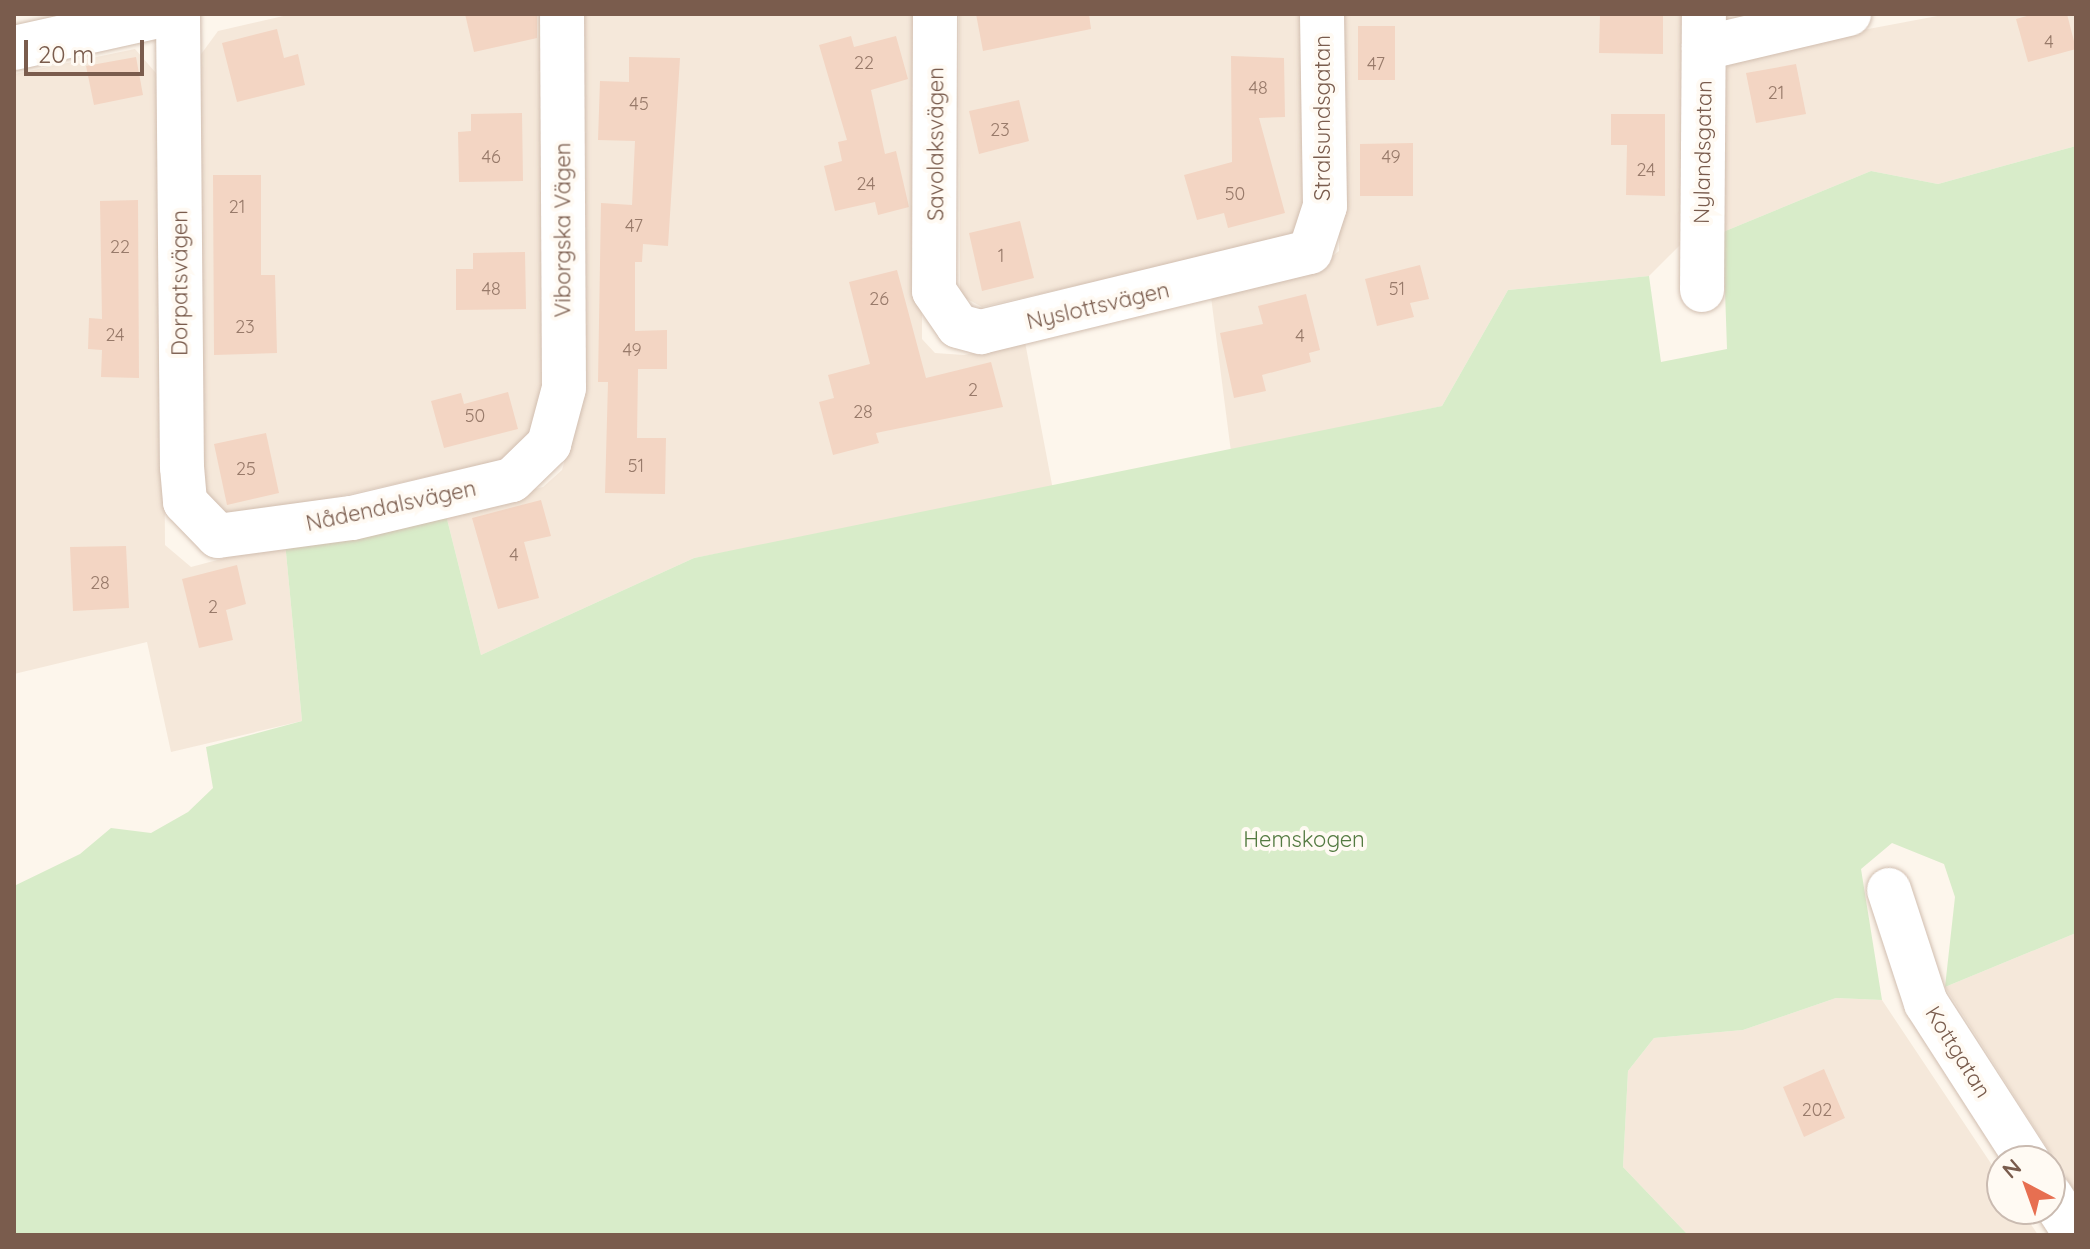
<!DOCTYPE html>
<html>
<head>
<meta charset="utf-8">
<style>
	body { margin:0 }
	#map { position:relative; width:2090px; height:1249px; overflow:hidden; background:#fdf6ec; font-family:Quicksand,sans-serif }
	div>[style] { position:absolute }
	.residential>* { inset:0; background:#f5e8da }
	.green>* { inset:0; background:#d8ecc9 }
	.building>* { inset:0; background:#f3d5c3 }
	.roads { filter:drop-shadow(0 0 2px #d1beb0) drop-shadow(0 0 2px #d1beb0) }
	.minor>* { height:44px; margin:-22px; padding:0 22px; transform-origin:22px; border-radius:22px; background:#fff }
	span { translate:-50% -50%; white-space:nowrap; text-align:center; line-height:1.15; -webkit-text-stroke:8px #fffaf3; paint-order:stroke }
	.number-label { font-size:18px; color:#987a6a }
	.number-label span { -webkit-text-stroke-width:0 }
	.street-label { font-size:22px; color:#7a5c4d }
	.park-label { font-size:22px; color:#537a41 }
	.frame { position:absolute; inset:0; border:16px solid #7a5c4d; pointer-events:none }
	.north { position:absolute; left:1986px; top:1145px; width:80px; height:80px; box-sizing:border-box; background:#fffaf3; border:2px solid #cabbb1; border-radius:50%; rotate:319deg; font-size:22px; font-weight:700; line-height:32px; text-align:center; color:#7a5c4d }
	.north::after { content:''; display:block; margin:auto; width:28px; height:36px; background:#e76f51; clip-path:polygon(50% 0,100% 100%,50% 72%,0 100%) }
	.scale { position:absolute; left:24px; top:40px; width:120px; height:36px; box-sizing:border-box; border:4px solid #7a5c4d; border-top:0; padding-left:10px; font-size:24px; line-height:28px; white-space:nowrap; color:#7a5c4d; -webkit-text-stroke:6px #fffaf3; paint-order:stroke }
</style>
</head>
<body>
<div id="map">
	<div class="residential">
		<i style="clip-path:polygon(292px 14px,545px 14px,544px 412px,536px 437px,510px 458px,225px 522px,199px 503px,199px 57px,218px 31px)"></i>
		<i style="clip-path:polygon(579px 14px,922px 14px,922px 339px,935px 353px,964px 355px,1025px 342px,1053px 490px,694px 558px,481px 655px,445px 511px,543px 487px,562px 470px,569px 446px)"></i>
		<i style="clip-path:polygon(959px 14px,1304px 14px,1304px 212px,1292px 237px,982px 307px,960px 295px)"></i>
		<i style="clip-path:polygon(1338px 14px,1683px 14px,1682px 243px,1649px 276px,1508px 290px,1442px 406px,1231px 452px,1211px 297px,1315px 270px,1339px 251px)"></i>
		<i style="clip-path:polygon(1948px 14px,2076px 14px,2076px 146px,1938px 184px,1871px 171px,1723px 232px,1718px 77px,1741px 53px)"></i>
		<i style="clip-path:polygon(135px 49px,162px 80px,165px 545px,191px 567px,285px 542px,302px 721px,171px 752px,147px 642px,14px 674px,14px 74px)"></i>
		<i style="clip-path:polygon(2076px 933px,2076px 1193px,1945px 987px)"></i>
		<i style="clip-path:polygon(1836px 998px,1882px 1000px,2002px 1180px,2002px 1209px,2021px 1209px,2038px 1235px,1688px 1235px,1623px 1167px,1628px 1071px,1654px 1038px,1743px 1030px)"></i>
	</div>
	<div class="green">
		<i style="clip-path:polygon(2076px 146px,2076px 933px,1945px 987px,1955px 897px,1944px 864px,1892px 843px,1861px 869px,1882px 1000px,1836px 998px,1743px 1030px,1654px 1038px,1628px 1071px,1623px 1167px,1688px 1235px,14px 1235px,14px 886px,80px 854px,111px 828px,151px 833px,188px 812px,213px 788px,206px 747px,302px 721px,285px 542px,445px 511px,481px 655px,694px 558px,1442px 406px,1508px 290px,1649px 276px,1661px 362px,1727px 349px,1723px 232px,1871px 171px,1938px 184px)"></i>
	</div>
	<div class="building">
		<i style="clip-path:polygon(465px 14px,537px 14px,537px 38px,474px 52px)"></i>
		<i style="clip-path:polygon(976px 14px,1089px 14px,1091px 29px,983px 51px)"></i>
		<i style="clip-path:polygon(1600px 14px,1663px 14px,1663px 54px,1599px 53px)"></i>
		<i style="clip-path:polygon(2034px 14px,2067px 14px,2076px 49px,2028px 62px,2016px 19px)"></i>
		<i style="clip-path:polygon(1358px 26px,1395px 26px,1395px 80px,1358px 80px)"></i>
		<i style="clip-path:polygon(277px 29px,284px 58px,298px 54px,305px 85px,237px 102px,222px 43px)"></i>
		<i style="clip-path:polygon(851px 36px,854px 47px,896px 36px,908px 79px,871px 90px,885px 154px,896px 151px,909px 207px,878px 215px,875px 202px,835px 211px,824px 166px,842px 161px,838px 142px,847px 140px,819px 45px)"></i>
		<i style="clip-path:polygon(1231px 56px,1284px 58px,1285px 117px,1259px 118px,1285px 213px,1228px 228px,1224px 213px,1197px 220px,1184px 175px,1232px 162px)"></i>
		<i style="clip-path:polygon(136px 57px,143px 95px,94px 105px,86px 66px)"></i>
		<i style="clip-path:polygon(629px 57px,680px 58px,668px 246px,643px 244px,642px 262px,635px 262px,635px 331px,667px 330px,667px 369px,638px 369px,637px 438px,666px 438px,665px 494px,605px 493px,608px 382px,598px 382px,601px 203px,632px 205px,635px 141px,598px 140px,600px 81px,629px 82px)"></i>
		<i style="clip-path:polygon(1796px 64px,1806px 114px,1756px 123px,1746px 73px)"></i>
		<i style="clip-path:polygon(1019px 100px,1029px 141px,979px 154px,969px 111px)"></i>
		<i style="clip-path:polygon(522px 113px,523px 181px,459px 182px,458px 132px,471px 131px,471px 114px)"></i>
		<i style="clip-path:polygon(1611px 114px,1665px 114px,1665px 196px,1626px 195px,1627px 145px,1611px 145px)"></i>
		<i style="clip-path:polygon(1413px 143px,1413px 196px,1360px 196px,1360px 144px)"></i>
		<i style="clip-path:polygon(213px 175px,261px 175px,261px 275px,275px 275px,277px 353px,214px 355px)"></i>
		<i style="clip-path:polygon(138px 200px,139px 378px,101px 377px,102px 350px,88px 349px,89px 318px,102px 319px,100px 201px)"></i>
		<i style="clip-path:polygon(1020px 221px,1034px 278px,982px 291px,969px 233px)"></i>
		<i style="clip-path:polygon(525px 252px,526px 309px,456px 310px,456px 269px,473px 269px,473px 253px)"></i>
		<i style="clip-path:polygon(1420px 265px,1429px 299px,1410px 303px,1414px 317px,1377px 326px,1365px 279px)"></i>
		<i style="clip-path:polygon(897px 270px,926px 378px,991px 362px,1003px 407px,876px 433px,879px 443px,833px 455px,819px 402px,834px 398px,828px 375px,870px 364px,849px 282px)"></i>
		<i style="clip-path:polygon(1306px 294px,1320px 350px,1309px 353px,1311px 362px,1262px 375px,1266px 391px,1234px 398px,1220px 333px,1263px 324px,1258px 306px)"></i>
		<i style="clip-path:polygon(508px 392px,518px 429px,444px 448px,431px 401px,461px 393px,464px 404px)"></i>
		<i style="clip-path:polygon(266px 433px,279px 493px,227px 505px,214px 444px)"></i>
		<i style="clip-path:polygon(541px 500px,551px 536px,524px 542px,539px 598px,498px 609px,472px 518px)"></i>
		<i style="clip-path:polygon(126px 546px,129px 608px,73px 611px,70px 547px)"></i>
		<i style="clip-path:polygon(237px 565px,246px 604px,226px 610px,233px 640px,199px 648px,182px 579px)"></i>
		<i style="clip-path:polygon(1824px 1069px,1845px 1118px,1804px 1137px,1783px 1087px)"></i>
	</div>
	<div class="roads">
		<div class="minor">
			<i style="left:178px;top:14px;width:453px;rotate:89.5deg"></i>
			<i style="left:182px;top:467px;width:35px;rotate:85deg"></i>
			<i style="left:185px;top:502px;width:47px;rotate:45.9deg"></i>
			<i style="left:218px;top:536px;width:135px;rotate:-7.7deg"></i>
			<i style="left:352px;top:518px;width:164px;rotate:-13.4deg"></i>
			<i style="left:512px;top:480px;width:52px;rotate:-44.2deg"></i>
			<i style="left:549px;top:444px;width:58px;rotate:-75deg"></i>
			<i style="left:564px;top:388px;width:374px;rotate:-90.3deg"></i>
			<i style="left:935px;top:14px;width:277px;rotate:90.2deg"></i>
			<i style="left:934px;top:291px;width:42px;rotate:55.6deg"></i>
			<i style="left:958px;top:326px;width:24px;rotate:15deg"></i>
			<i style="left:981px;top:332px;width:339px;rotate:-13.7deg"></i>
			<i style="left:1310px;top:252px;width:48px;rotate:-71.9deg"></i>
			<i style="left:1325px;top:206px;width:192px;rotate:-90.9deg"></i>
			<i style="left:14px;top:48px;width:157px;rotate:-12.5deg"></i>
			<i style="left:1704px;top:48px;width:149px;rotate:-13.2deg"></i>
			<i style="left:1702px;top:290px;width:276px;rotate:-89.6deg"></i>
			<i style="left:1889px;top:890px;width:119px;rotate:71.9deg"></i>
			<i style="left:1926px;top:1003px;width:188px;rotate:57.2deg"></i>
			<i style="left:2050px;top:1195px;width:48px;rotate:57deg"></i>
		</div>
	</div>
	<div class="number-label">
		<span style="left:2049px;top:42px">4</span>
		<span style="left:864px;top:63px">22</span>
		<span style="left:1376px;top:64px">47</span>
		<span style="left:1258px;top:88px">48</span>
		<span style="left:1776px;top:93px">21</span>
		<span style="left:639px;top:104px">45</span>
		<span style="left:1000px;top:130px">23</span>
		<span style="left:491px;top:157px">46</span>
		<span style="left:1391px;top:157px">49</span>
		<span style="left:1646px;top:170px">24</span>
		<span style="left:866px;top:184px">24</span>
		<span style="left:1235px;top:194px">50</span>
		<span style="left:237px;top:207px">21</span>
		<span style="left:634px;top:226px">47</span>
		<span style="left:120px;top:247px">22</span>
		<span style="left:1001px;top:256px">1</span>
		<span style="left:491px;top:289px">48</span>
		<span style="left:1397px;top:289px">51</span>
		<span style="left:879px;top:299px">26</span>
		<span style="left:245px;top:327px">23</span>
		<span style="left:115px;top:335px">24</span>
		<span style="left:1300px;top:336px">4</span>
		<span style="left:632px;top:350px">49</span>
		<span style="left:973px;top:390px">2</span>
		<span style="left:863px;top:412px">28</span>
		<span style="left:475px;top:416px">50</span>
		<span style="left:636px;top:466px">51</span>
		<span style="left:246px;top:469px">25</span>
		<span style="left:514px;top:555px">4</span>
		<span style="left:100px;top:583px">28</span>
		<span style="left:213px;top:607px">2</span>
		<span style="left:1817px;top:1110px">202</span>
	</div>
	<div class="street-label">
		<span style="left:1323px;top:118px;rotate:-90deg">Stralsundsgatan</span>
		<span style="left:936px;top:144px;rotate:-90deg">Savolaksvägen</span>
		<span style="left:1703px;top:152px;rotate:-89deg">Nylandsgatan</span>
		<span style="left:563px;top:230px;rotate:-90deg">Viborgska Vägen</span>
		<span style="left:180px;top:283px;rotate:-90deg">Dorpatsvägen</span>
		<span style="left:1098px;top:306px;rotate:-13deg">Nyslottsvägen</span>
		<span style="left:391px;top:506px;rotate:-12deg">Nådendalsvägen</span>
		<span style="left:1958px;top:1052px;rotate:58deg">Kottgatan</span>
	</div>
	<div class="park-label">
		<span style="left:1304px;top:840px">Hemskogen</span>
	</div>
	<div class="frame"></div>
	<div class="north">N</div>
	<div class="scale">20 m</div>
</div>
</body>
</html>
